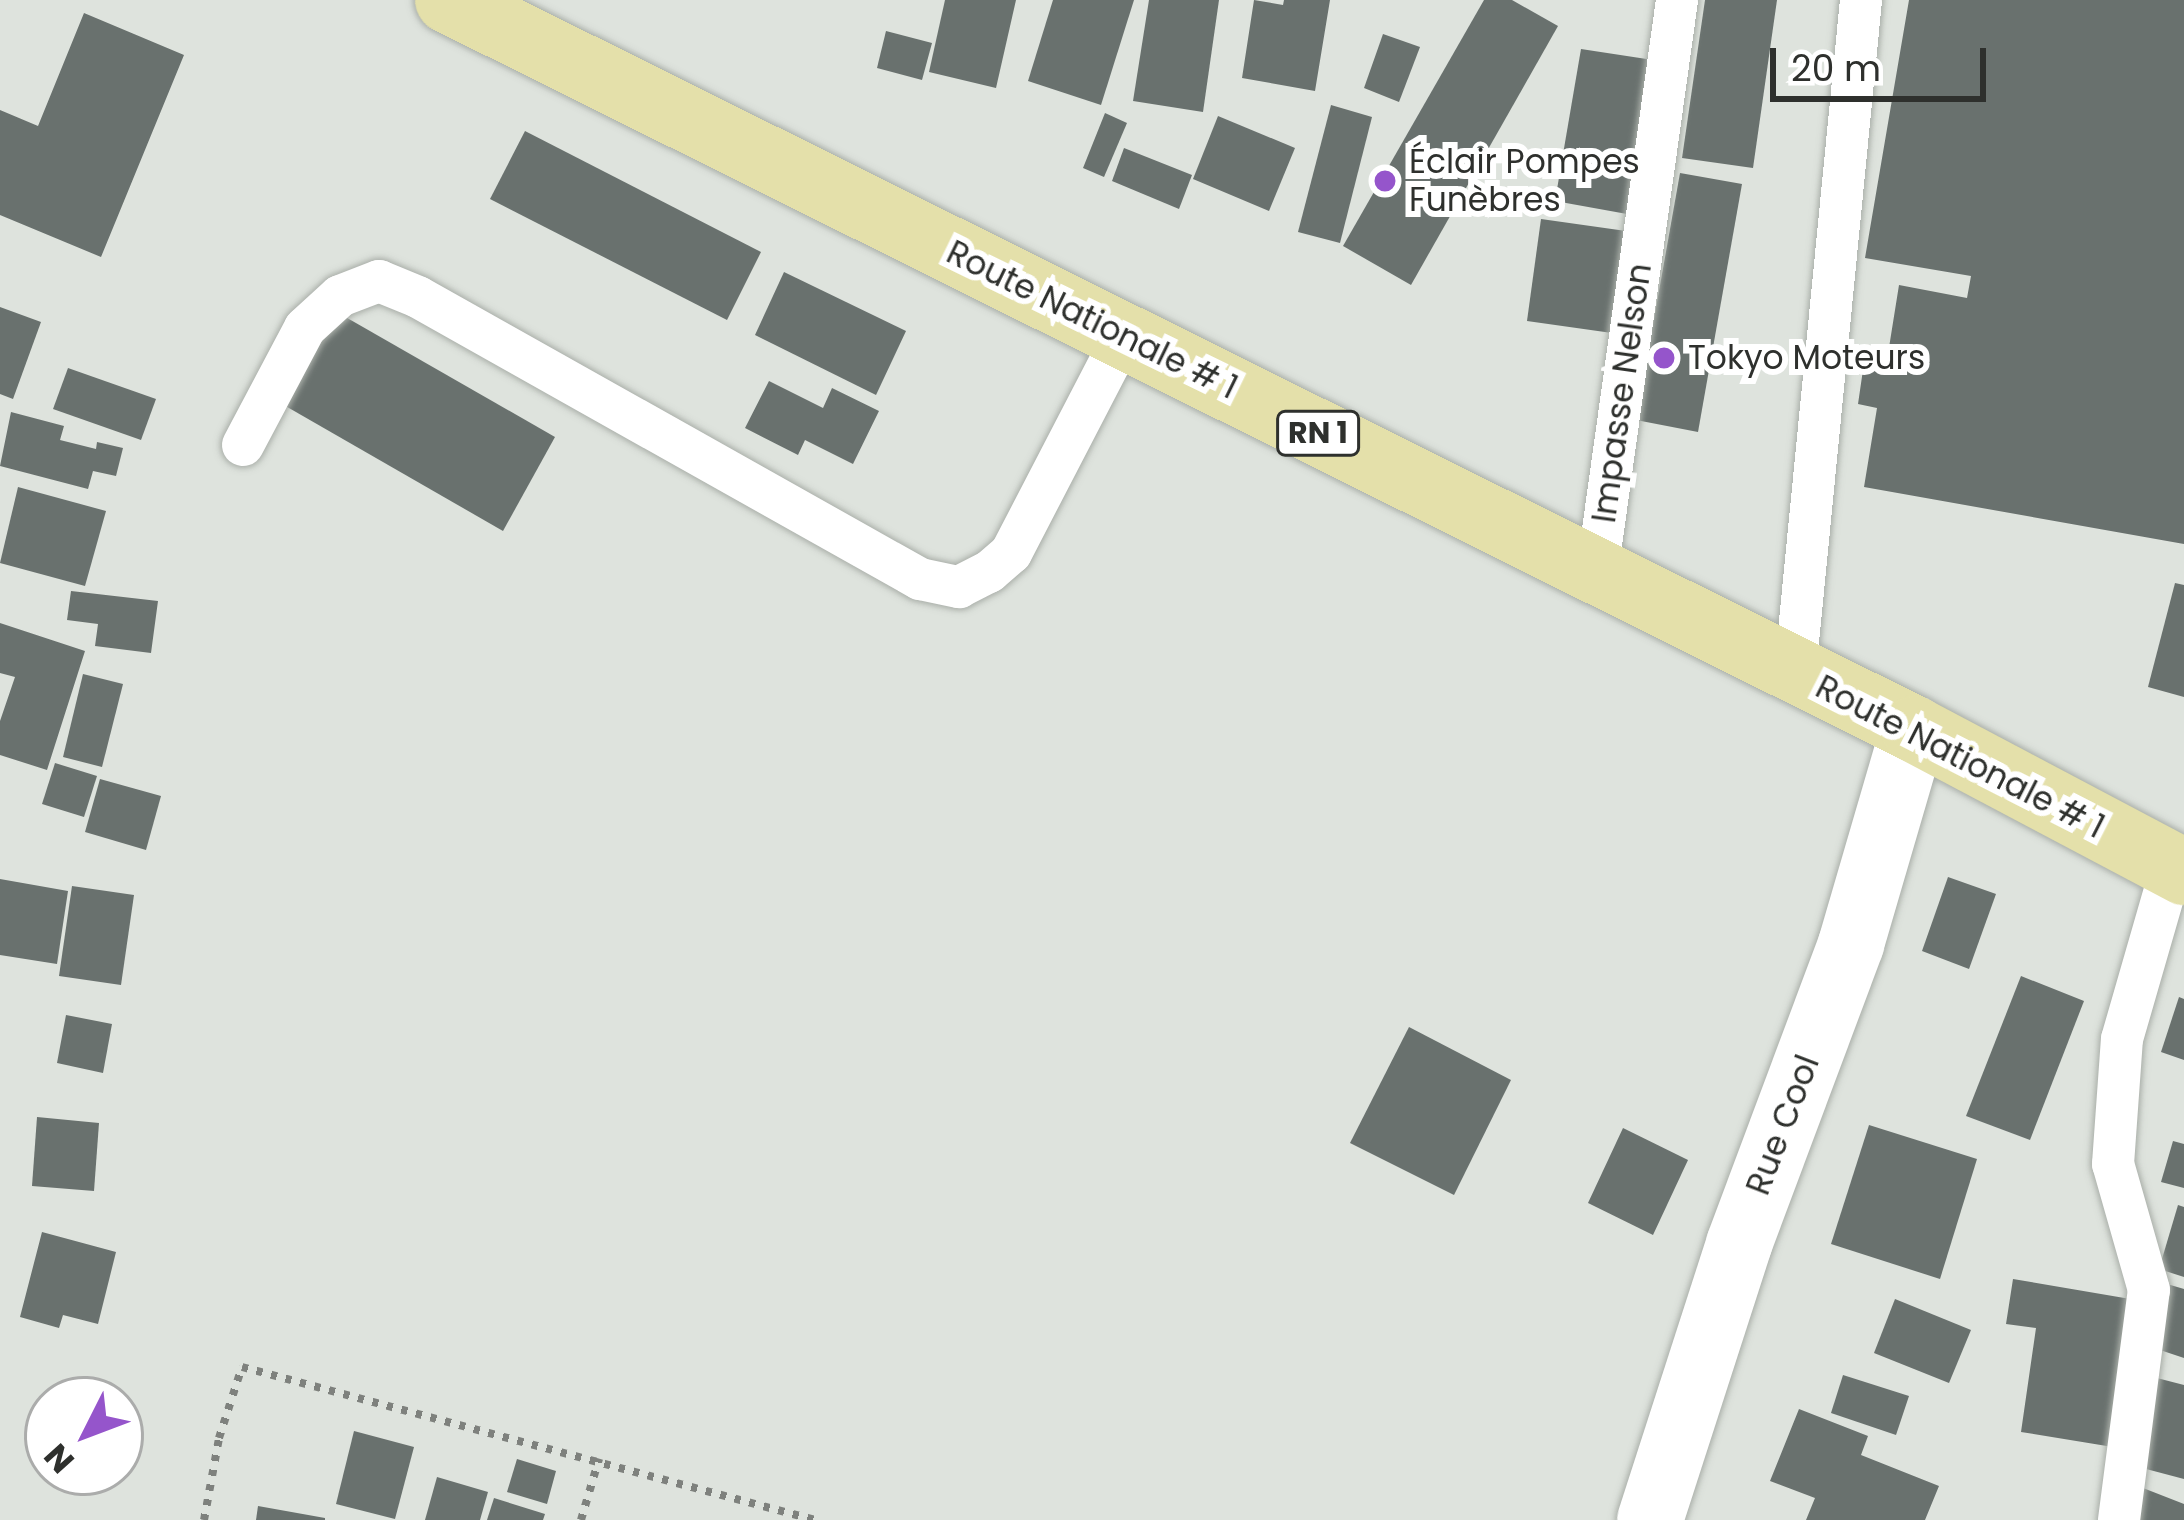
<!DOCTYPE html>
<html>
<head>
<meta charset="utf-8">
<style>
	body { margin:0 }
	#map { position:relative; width:2184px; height:1520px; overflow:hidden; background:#dee3dd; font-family:Poppins,sans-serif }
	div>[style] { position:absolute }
	.building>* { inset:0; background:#69716e }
	.path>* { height:8px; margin-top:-4px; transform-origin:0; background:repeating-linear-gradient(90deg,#7e817d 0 6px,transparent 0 15px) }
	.roads { filter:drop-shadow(0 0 3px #aaafa9) drop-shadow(0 0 3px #aaafa9) }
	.service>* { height:42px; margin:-21px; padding:0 21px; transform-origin:21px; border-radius:21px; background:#fff }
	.minor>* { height:66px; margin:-33px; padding:0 33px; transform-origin:33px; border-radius:33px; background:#fff }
	.primary>* { height:66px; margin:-33px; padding:0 33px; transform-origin:33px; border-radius:33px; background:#e4e0aa }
	.dots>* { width:33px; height:33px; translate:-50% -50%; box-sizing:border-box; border:6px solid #fff; border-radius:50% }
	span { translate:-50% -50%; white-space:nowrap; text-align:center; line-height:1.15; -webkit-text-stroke:12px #fff; paint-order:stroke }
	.shield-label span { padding:3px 9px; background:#fff; border:3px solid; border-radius:9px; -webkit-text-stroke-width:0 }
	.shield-label { font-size:30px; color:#2e302d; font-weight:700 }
	.poi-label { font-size:33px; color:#2e302d }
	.left { translate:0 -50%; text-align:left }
	.street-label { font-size:33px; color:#2e302d }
	.north { position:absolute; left:24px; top:1376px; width:120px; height:120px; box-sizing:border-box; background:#fff; border:3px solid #abacab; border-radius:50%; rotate:228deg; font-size:33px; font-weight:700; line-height:48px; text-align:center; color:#2e302d }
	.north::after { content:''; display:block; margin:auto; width:42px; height:54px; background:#9555cb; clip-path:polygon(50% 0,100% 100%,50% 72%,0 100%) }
	.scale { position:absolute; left:1770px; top:48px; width:216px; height:54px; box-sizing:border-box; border:6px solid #2e302d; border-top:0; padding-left:15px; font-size:36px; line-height:42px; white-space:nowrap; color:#2e302d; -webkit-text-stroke:9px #fff; paint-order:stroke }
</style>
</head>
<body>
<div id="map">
	<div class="building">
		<i style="clip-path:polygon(945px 0,1016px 0,996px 88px,929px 72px)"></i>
		<i style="clip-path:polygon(1053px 0,1134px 0,1101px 105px,1028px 81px)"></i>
		<i style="clip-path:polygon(1149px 0,1219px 0,1203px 112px,1133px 101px)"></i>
		<i style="clip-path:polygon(1254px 0,1283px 5px,1284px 0,1330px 0,1315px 91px,1242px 78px)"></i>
		<i style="clip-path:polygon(1484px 0,1512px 0,1558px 26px,1411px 285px,1343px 246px)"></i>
		<i style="clip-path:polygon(1705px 0,1777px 0,1753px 168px,1682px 158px)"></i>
		<i style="clip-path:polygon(1909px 0,2184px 0,2184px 544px,1864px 487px,1877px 408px,1858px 404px,1865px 356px,1887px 360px,1899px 285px,1967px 298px,1971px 276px,1865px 258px)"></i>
		<i style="clip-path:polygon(84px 13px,184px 55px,101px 257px,0 215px,0 110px,38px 126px)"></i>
		<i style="clip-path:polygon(886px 31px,932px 43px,922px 80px,877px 68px)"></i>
		<i style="clip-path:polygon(1383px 34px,1420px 47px,1399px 102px,1364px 88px)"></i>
		<i style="clip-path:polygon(1581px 49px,1653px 60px,1627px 214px,1555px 201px)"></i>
		<i style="clip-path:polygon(1331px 105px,1372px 117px,1340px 243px,1298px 232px)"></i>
		<i style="clip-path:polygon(1105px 113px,1127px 123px,1104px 177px,1083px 168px)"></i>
		<i style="clip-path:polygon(1218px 116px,1295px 148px,1269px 211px,1193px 179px)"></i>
		<i style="clip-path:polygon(525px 131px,761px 252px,727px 320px,490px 199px)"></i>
		<i style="clip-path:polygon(1124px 148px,1192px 175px,1179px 209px,1112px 181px)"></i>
		<i style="clip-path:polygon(1680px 173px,1742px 184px,1698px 432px,1636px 420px)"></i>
		<i style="clip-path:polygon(1541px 219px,1633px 232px,1619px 334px,1527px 321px)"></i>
		<i style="clip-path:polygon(784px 272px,906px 331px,876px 395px,755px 335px)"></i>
		<i style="clip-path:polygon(0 307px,41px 322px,13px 399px,0 394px)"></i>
		<i style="clip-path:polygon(335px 311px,555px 437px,503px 531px,282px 404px)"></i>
		<i style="clip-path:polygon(68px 368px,156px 399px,141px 440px,53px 409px)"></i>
		<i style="clip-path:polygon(769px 381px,823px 408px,832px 388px,879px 411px,853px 464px,805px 440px,798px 455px,745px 428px)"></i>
		<i style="clip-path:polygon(11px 412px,64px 426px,60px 440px,96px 449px,97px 442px,123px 448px,116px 476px,93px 471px,88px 489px,0 466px)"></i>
		<i style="clip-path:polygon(18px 487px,106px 511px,85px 586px,0 563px)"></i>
		<i style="clip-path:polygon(2175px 583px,2184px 585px,2184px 697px,2148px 687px)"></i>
		<i style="clip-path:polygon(71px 591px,158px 601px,151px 653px,95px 646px,98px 624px,67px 620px)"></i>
		<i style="clip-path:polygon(0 623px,85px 651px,47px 770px,0 755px,0 721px,15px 677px,0 673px)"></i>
		<i style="clip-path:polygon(83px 674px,123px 684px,102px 767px,63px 757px)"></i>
		<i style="clip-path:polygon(55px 763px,97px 776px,84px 817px,42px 804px)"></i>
		<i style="clip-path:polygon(100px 779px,161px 796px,146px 850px,85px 832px)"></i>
		<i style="clip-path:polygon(1948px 877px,1996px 894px,1969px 969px,1922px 951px)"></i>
		<i style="clip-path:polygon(0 879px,68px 891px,57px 964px,0 955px)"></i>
		<i style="clip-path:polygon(72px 886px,134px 895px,121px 985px,59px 976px)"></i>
		<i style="clip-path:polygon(2021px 976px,2084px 1001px,2030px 1140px,1966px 1116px)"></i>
		<i style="clip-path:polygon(2179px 997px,2184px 999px,2184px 1060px,2161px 1052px)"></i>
		<i style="clip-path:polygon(66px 1015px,112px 1024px,103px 1073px,57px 1063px)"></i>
		<i style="clip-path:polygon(1409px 1027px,1511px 1080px,1454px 1195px,1350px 1143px)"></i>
		<i style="clip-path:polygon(37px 1117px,99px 1123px,94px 1191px,32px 1186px)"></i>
		<i style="clip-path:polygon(1869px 1125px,1977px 1159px,1940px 1279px,1831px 1244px)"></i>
		<i style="clip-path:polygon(1623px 1128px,1688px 1160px,1653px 1235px,1588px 1203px)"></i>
		<i style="clip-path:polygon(2173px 1141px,2184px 1144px,2184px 1188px,2161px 1182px)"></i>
		<i style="clip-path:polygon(2178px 1205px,2184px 1207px,2184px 1277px,2159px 1269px)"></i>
		<i style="clip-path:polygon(42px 1232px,116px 1252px,98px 1324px,63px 1315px,59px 1328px,20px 1317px)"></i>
		<i style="clip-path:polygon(2013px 1279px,2142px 1301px,2119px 1448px,2021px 1432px,2036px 1328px,2006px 1324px)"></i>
		<i style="clip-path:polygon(2167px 1284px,2184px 1289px,2184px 1358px,2148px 1346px)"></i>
		<i style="clip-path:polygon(1895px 1299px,1971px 1330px,1949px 1383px,1874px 1353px)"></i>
		<i style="clip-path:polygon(1843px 1375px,1909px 1396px,1896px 1435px,1831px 1413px)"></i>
		<i style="clip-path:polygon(2153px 1377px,2184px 1385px,2184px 1479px,2131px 1465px)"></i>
		<i style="clip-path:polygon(1799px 1409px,1868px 1436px,1861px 1455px,1939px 1486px,1925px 1520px,1806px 1520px,1815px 1498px,1770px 1481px)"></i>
		<i style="clip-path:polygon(354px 1431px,414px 1447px,395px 1519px,336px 1504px)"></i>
		<i style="clip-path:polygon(517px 1459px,556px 1471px,547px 1504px,507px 1492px)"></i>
		<i style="clip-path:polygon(437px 1477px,488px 1492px,480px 1520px,425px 1520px)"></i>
		<i style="clip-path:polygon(2143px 1488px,2184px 1504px,2184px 1520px,2138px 1520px)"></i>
		<i style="clip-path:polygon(494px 1498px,545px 1514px,543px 1520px,487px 1520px)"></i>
		<i style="clip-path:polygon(258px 1506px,325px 1518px,325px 1520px,256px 1520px)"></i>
	</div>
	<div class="path">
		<i style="left:204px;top:1520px;width:83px;rotate:-79.6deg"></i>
		<i style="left:219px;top:1438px;width:75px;rotate:-72.1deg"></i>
		<i style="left:242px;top:1367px;width:593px;rotate:14.95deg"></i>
		<i style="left:581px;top:1520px;width:64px;rotate:-73.6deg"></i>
	</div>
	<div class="roads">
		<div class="service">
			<i style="left:243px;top:445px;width:132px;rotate:-62.1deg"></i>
			<i style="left:305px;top:328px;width:47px;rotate:-42.4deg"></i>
			<i style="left:340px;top:296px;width:42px;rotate:-21deg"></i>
			<i style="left:379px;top:281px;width:42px;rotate:22.3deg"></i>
			<i style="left:418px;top:297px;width:576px;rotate:29.33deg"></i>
			<i style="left:920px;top:579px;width:40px;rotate:12deg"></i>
			<i style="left:959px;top:587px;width:34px;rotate:-27deg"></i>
			<i style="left:989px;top:572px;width:29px;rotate:-41deg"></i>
			<i style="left:1011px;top:553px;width:246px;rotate:-62.6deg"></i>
			<i style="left:1597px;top:573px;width:579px;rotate:-82.05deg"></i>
			<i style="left:1795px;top:672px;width:675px;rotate:-84.39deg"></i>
			<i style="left:2119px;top:1520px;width:232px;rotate:-82.6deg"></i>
			<i style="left:2149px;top:1290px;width:131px;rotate:-105.9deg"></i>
			<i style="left:2113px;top:1164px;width:125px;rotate:-85.9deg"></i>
			<i style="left:2122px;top:1039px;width:180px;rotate:-73.9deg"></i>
		</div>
		<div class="minor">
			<i style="left:1650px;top:1520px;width:290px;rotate:-72.1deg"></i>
			<i style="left:1739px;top:1244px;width:320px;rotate:-69.5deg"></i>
			<i style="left:1851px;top:944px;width:224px;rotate:-73.7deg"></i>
		</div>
		<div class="primary">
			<i style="left:448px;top:0;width:1637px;rotate:26.44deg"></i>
			<i style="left:1914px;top:729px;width:306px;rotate:27.9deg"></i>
		</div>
	</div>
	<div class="dots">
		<i style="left:1385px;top:181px;background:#9555cb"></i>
		<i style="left:1664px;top:358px;background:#9555cb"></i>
	</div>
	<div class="shield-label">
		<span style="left:1318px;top:433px">RN 1</span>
	</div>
	<div class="poi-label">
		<span class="left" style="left:1409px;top:181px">Éclair Pompes<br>Funèbres</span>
		<span class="left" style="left:1688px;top:358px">Tokyo Moteurs</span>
	</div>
	<div class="street-label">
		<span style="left:1092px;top:320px;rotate:26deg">Route Nationale # 1</span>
		<span style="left:1622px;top:393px;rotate:-82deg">Impasse Nelson</span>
		<span style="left:1960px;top:757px;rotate:27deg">Route Nationale # 1</span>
		<span style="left:1783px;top:1125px;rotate:-69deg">Rue Cool</span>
	</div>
	<div class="north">N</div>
	<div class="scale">20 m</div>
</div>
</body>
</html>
